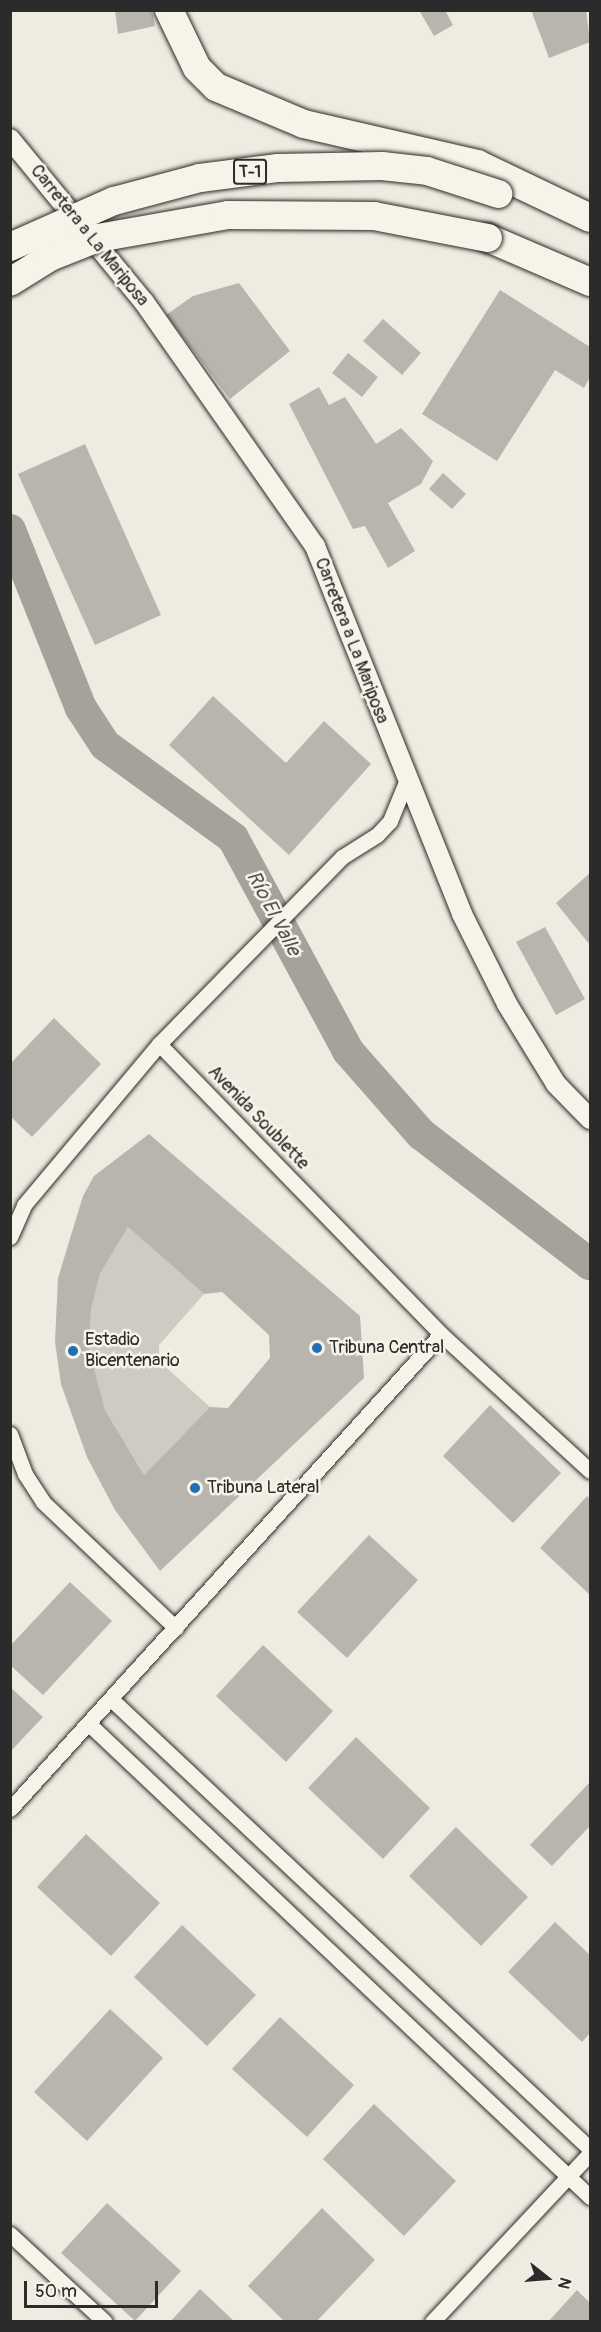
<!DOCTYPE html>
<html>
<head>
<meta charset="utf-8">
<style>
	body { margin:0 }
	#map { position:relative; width:601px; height:2332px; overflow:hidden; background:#efebe0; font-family:Pangolin,sans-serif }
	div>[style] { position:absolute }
	.green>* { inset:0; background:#cfcbc2 }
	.river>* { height:32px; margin:-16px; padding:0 16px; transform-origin:16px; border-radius:16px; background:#a4a29a }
	.building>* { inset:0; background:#b8b5ae }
	.roads { filter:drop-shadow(0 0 2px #2b2b2b) drop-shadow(0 0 2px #2b2b2b) }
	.minor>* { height:15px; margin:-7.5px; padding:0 7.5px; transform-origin:7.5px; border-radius:7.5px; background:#f7f3e8 }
	.tertiary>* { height:20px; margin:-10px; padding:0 10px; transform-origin:10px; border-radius:10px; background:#f7f3e8 }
	.motorway>* { height:28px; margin:-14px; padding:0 14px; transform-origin:14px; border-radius:14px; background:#f7f3e8 }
	.bridges { filter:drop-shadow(0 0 2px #2b2b2b) drop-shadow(0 0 2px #2b2b2b) }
	.motorway-bridge>* { height:28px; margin:-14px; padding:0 14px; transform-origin:14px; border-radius:14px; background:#f7f3e8 }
	.dots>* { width:16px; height:16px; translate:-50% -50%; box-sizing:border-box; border:3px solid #f7f3e8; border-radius:50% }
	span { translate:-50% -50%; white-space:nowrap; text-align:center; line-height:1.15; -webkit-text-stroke:5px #f7f3e8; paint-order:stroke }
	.shield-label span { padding:2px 4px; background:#f7f3e8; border:2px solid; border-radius:4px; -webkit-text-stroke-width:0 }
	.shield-label { font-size:16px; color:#2b2b2b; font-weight:700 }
	.street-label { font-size:18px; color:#2b2b2b }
	.poi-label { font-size:18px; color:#2b2b2b }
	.left { translate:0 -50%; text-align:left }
	.water-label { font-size:20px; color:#555552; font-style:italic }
	.frame { position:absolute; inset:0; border:12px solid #2b2b2b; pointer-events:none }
	.north { position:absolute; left:517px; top:2248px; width:60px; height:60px; -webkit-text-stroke:4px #f7f3e8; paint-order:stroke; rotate:107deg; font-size:16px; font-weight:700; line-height:24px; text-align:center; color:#2b2b2b }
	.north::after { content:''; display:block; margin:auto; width:21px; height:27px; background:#2b2b2b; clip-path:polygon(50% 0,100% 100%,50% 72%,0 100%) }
	.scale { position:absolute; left:24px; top:2281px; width:134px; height:27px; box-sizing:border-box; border:3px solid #2b2b2b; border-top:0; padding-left:8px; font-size:18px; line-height:21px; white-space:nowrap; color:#2b2b2b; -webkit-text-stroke:4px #f7f3e8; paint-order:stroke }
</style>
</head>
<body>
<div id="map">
	<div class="green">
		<i style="clip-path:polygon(128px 1227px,204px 1294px,159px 1345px,159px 1361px,210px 1407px,144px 1475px,105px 1410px,89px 1349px,91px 1310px,100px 1274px)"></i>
	</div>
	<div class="river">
		<i style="left:10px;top:530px;width:192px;rotate:68.3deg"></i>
		<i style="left:81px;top:708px;width:44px;rotate:57deg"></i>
		<i style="left:105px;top:745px;width:158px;rotate:36deg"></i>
		<i style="left:233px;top:838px;width:242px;rotate:61.6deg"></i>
		<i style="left:348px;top:1051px;width:111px;rotate:48.7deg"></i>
		<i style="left:421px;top:1134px;width:213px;rotate:37.6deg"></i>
	</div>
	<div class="building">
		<i style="clip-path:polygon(115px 10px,152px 10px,155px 26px,118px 34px)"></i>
		<i style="clip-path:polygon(419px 10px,445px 10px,453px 25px,434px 36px)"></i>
		<i style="clip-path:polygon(531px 10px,586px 10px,590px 42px,549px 58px)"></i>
		<i style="clip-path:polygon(239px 283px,290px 351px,230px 399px,166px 315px,193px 296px)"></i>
		<i style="clip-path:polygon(500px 290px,590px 347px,590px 377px,584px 388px,555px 370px,497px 461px,422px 414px)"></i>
		<i style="clip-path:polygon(383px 319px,421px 353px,402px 375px,363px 341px)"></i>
		<i style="clip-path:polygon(348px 353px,378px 377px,362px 397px,332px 373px)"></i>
		<i style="clip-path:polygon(319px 387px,329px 405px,345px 397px,376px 444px,401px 428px,433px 461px,421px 484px,388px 503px,415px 551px,388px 568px,365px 526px,353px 529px,289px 404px)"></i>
		<i style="clip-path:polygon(85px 444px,161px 615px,95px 645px,18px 474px)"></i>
		<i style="clip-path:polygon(443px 473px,466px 494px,452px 509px,429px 489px)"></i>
		<i style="clip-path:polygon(213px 696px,286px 763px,324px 721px,371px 764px,289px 855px,169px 745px)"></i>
		<i style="clip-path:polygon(590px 873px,590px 945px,556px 903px)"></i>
		<i style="clip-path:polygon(545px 927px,585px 999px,556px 1015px,516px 942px)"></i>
		<i style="clip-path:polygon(54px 1018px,101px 1064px,32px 1137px,10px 1116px,10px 1064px)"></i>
		<i style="clip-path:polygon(evenodd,149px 1134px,360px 1316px,364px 1378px,160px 1571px,115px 1510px,87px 1457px,61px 1384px,55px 1342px,58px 1278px,83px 1196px,94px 1176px,149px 1134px,128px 1227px,204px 1294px,222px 1292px,269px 1335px,270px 1358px,228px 1408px,210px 1407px,144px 1475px,105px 1410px,89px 1349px,91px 1310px,100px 1274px,128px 1227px)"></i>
		<i style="clip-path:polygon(490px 1405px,561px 1473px,513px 1523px,443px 1456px)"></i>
		<i style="clip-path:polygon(587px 1496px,590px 1499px,590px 1595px,540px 1548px)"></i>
		<i style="clip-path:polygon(369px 1535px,418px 1580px,347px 1658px,297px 1612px)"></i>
		<i style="clip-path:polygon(70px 1582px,112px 1621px,43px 1695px,10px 1665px,10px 1646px)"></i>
		<i style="clip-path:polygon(263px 1645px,333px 1711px,286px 1762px,216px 1696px)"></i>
		<i style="clip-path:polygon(10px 1687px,43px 1717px,10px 1752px)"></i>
		<i style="clip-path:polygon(356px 1737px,430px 1808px,383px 1859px,308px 1788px)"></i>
		<i style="clip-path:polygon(590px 1782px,590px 1826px,552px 1866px,530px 1845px)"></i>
		<i style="clip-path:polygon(456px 1827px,528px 1897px,481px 1946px,409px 1876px)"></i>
		<i style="clip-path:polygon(86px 1834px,160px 1903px,111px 1956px,37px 1887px)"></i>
		<i style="clip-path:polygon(555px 1922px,590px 1955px,590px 2033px,582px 2042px,508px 1972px)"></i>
		<i style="clip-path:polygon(182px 1925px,256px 1995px,207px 2046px,134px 1977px)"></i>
		<i style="clip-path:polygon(110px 2009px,163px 2058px,87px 2141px,34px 2092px)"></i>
		<i style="clip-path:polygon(280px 2017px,354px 2085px,307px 2137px,232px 2069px)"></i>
		<i style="clip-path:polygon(374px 2104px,456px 2181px,404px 2236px,323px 2159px)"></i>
		<i style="clip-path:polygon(107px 2203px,181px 2271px,135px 2321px,61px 2253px)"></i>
		<i style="clip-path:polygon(322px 2208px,375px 2260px,316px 2322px,285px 2322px,248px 2286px)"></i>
		<i style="clip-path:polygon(200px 2289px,235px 2322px,170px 2322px)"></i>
		<i style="clip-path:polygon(577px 2290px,590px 2303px,590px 2322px,548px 2322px)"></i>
	</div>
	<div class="roads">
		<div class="minor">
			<i style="left:159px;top:1044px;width:405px;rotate:45.8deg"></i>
			<i style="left:441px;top:1334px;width:202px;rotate:42.6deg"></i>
			<i style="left:10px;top:1237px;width:35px;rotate:-66deg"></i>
			<i style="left:24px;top:1205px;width:210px;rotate:-50deg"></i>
			<i style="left:159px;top:1044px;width:262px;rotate:-45.6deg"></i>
			<i style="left:342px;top:857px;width:41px;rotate:-32.2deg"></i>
			<i style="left:377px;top:835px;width:19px;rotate:-47deg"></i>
			<i style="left:390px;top:821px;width:42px;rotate:-67.7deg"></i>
			<i style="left:10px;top:1434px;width:43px;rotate:69.4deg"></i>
			<i style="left:25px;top:1474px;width:33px;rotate:57deg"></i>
			<i style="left:43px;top:1502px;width:183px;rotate:43.5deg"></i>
			<i style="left:111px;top:1699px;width:657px;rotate:43.21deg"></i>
			<i style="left:89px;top:1724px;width:689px;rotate:43.35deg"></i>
			<i style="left:10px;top:1809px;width:641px;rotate:-47.78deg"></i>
			<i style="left:10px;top:2234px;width:129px;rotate:42.8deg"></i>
			<i style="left:432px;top:2322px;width:231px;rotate:-46.9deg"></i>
		</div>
		<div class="tertiary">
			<i style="left:10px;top:139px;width:211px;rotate:50.6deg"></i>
			<i style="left:144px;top:302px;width:298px;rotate:55deg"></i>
			<i style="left:315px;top:546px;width:396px;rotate:68.2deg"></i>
			<i style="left:462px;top:914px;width:101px;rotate:63.4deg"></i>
			<i style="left:507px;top:1004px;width:94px;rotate:58.5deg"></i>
			<i style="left:556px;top:1084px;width:49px;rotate:45.8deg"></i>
		</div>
		<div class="motorway">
			<i style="left:169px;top:10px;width:64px;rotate:64.2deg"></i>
			<i style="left:197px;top:68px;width:27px;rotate:45deg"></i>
			<i style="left:216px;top:87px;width:95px;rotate:22.8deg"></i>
			<i style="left:304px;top:124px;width:178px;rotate:13deg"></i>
			<i style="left:477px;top:164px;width:125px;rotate:25.5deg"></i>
			<i style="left:488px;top:238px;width:111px;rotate:23.3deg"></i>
		</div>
	</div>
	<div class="bridges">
		<div class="motorway-bridge">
			<i style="left:10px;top:247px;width:114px;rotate:-23.9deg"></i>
			<i style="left:114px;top:201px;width:89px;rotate:-15deg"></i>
			<i style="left:200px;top:178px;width:79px;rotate:-7.3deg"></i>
			<i style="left:278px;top:168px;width:104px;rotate:-1.1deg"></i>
			<i style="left:382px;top:166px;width:45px;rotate:6.3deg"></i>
			<i style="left:427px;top:171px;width:75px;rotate:17.9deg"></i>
			<i style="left:10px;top:282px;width:47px;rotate:-32deg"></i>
			<i style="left:50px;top:257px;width:52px;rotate:-21.6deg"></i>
			<i style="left:98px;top:238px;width:132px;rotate:-10deg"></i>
			<i style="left:228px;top:215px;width:146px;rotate:0.4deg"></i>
			<i style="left:374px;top:216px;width:116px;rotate:10.9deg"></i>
		</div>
	</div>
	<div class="dots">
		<i style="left:317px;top:1348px;background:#1f6fb2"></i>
		<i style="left:73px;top:1351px;background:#1f6fb2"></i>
		<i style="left:195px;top:1488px;background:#1f6fb2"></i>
	</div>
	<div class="shield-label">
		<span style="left:250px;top:172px">T-1</span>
	</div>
	<div class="street-label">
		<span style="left:89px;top:236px;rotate:51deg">Carretera a La Mariposa</span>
		<span style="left:351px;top:641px;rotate:69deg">Carretera a La Mariposa</span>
		<span style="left:258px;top:1118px;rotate:46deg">Avenida Soublette</span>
	</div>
	<div class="poi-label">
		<span class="left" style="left:85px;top:1351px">Estadio<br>Bicentenario</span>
		<span class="left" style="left:329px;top:1348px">Tribuna Central</span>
		<span class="left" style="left:207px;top:1488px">Tribuna Lateral</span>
	</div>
	<div class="water-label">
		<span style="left:274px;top:913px;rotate:62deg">Río El Valle</span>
	</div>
	<div class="frame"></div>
	<div class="north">N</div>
	<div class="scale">50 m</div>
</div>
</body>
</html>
